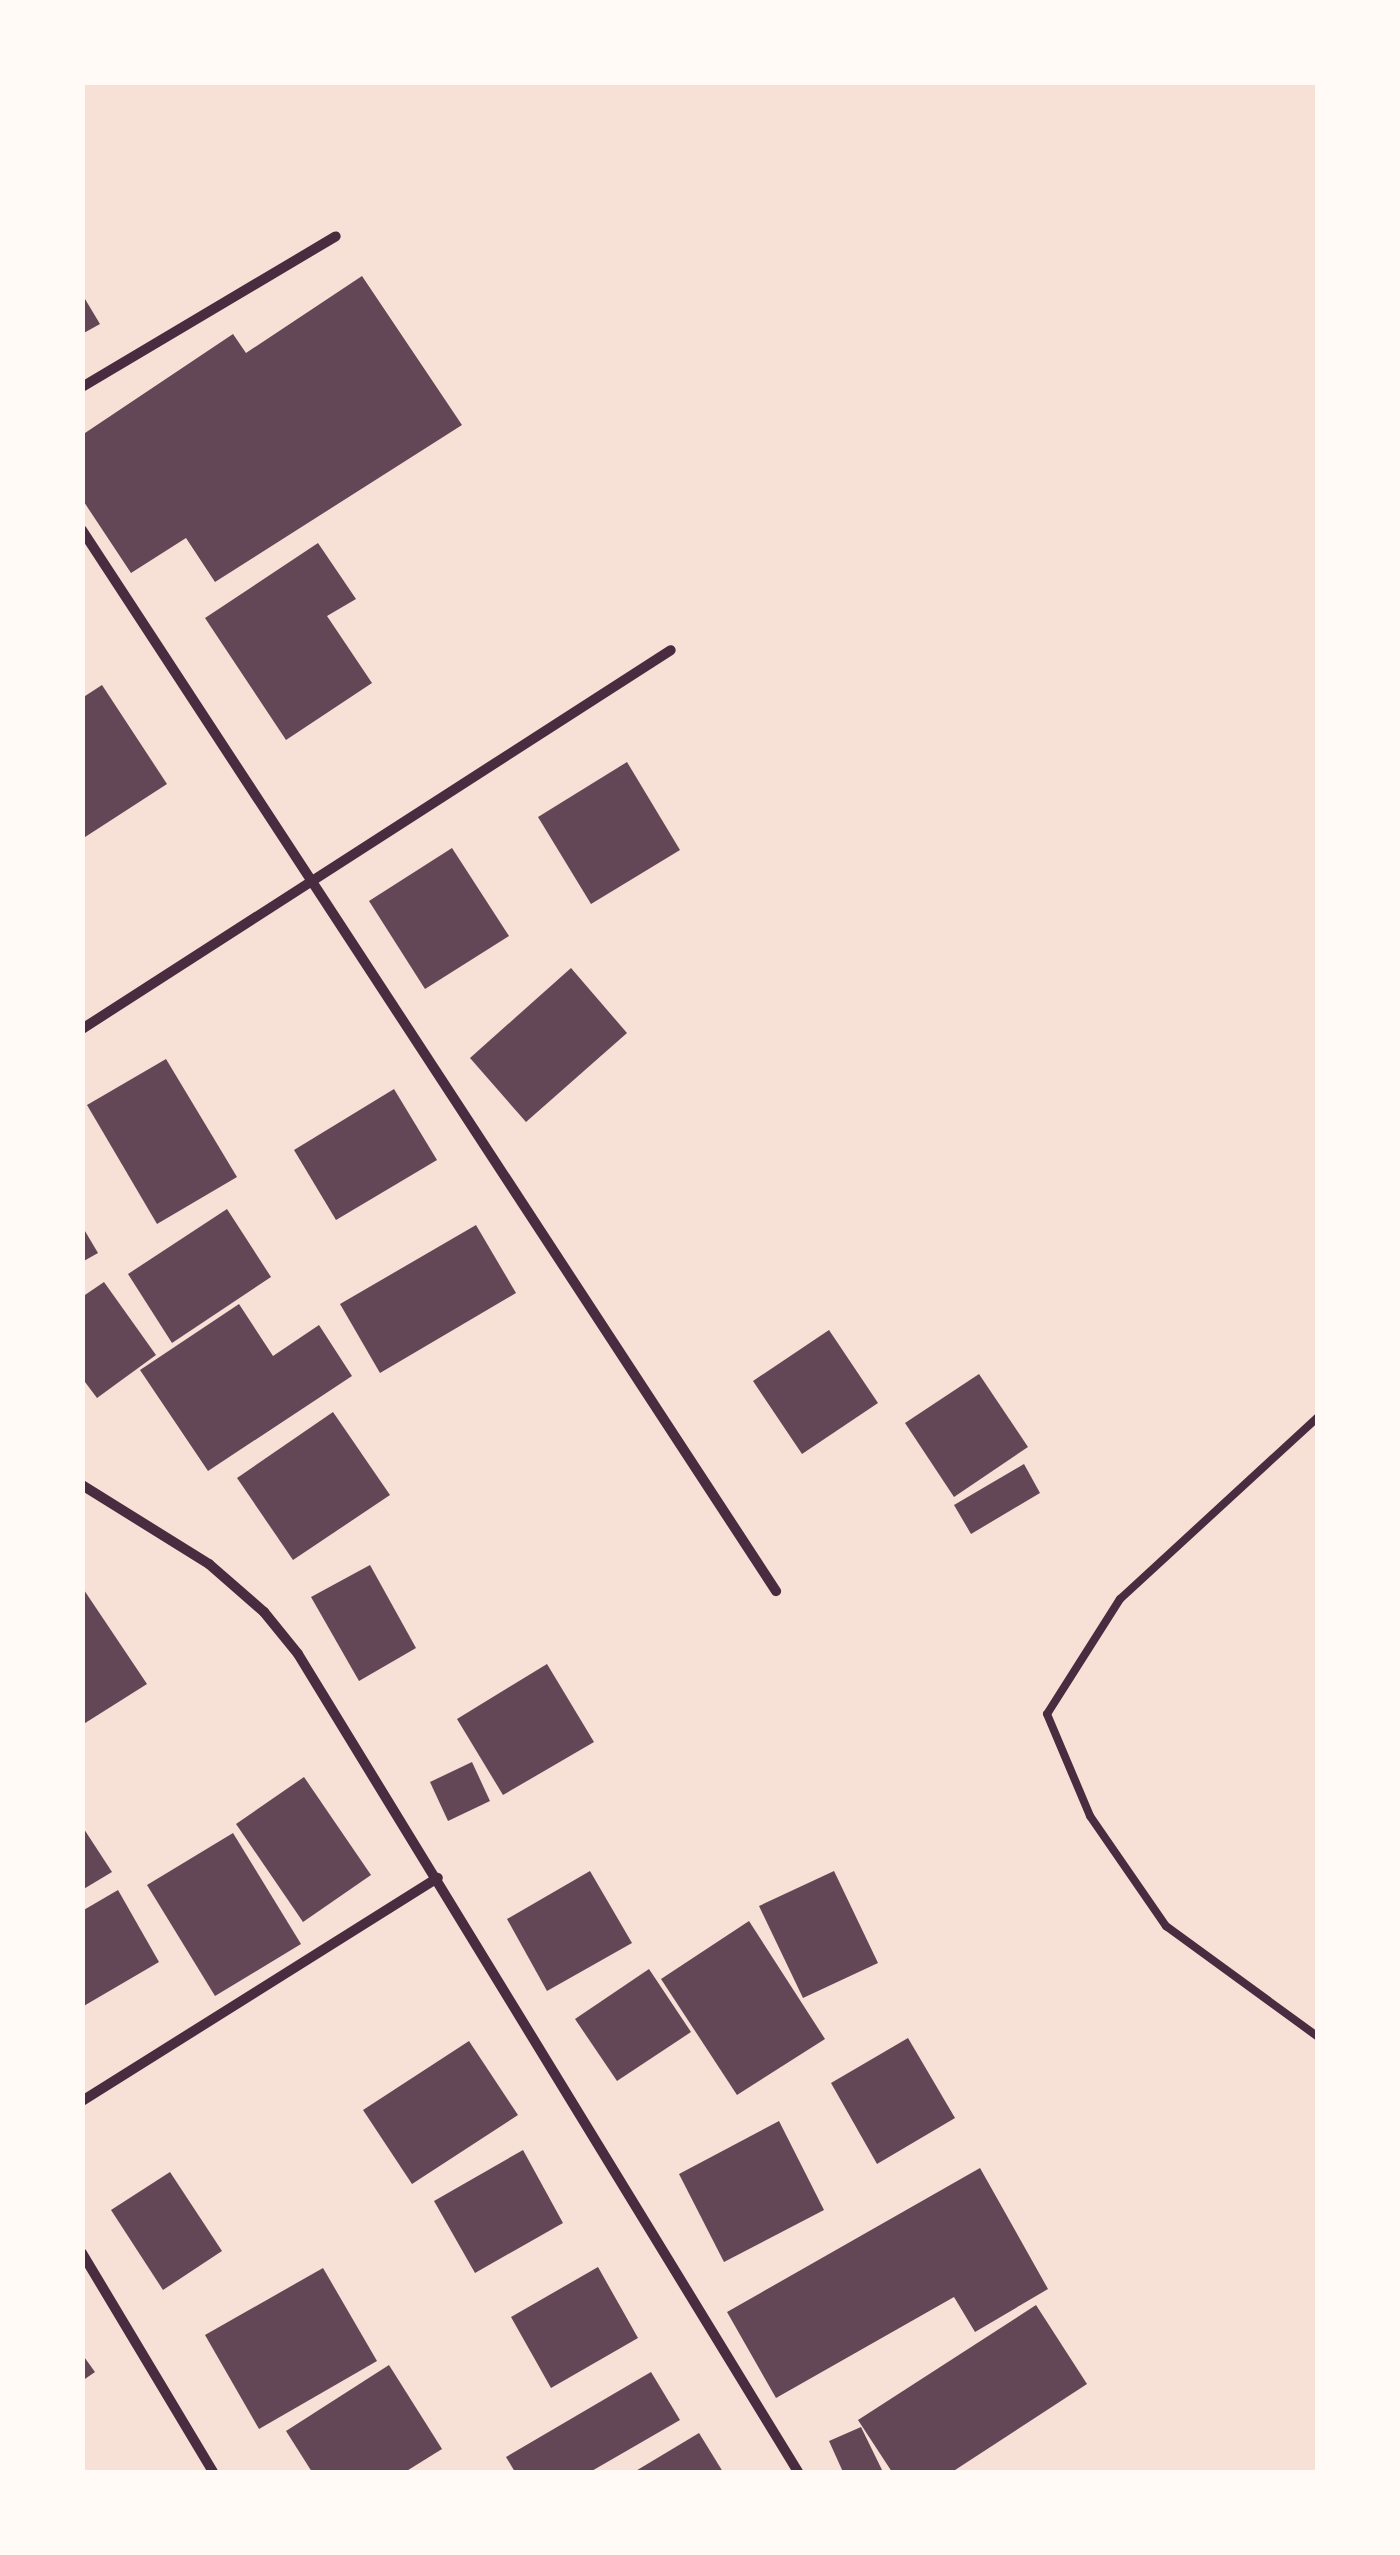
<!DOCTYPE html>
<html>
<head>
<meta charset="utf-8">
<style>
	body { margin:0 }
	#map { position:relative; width:1400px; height:2555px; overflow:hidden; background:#f7e1d7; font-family:"Source Sans 3",sans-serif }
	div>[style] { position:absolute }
	.building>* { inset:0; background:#644757 }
	.service>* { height:8px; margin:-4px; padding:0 4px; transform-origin:4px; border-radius:4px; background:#4a2c40 }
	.minor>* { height:10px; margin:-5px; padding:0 5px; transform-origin:5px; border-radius:5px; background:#4a2c40 }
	span { translate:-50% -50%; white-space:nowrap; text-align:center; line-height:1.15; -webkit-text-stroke:8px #fffaf5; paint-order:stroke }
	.frame { position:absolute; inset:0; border:85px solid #fffaf5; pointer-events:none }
</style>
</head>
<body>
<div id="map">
	<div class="building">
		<i style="clip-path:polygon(362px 276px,462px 425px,215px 582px,186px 538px,131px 573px,82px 499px,82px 435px,233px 334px,246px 353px)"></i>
		<i style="clip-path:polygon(82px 294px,100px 324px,82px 334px)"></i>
		<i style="clip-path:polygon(318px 543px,356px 599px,327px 616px,372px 683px,286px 740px,205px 618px)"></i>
		<i style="clip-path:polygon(102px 685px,167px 784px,82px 839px,82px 698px)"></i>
		<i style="clip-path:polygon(627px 762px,680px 850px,591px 904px,538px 817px)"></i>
		<i style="clip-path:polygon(452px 848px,509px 936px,425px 989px,369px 901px)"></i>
		<i style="clip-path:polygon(571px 968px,627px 1033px,526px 1122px,470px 1058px)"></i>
		<i style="clip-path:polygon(166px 1059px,237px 1177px,157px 1224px,87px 1105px)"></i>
		<i style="clip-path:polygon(394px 1089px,437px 1160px,336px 1220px,294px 1150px)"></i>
		<i style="clip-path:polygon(227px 1209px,271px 1277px,172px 1343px,128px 1274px)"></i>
		<i style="clip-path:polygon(476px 1225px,516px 1293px,380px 1373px,340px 1304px)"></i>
		<i style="clip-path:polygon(82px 1226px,98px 1253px,82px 1262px)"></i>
		<i style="clip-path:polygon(104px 1282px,156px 1355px,97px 1398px,82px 1378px,82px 1297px)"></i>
		<i style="clip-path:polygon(239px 1304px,273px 1356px,319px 1325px,352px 1376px,208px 1471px,140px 1370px)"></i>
		<i style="clip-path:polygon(829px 1330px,878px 1403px,802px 1454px,753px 1381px)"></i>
		<i style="clip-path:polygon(979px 1374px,1028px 1447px,954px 1497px,905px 1423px)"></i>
		<i style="clip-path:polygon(333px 1412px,390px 1495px,293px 1560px,237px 1478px)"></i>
		<i style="clip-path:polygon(1024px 1464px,1040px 1493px,971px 1534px,954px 1505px)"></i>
		<i style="clip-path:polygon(370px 1565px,416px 1648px,359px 1681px,311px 1597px)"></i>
		<i style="clip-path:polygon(82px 1587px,147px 1684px,82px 1725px)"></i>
		<i style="clip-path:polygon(547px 1664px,594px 1742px,503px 1795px,457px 1719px)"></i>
		<i style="clip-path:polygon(472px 1762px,490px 1801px,448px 1821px,430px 1782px)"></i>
		<i style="clip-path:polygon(304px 1777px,371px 1875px,303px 1922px,236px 1824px)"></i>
		<i style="clip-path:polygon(82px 1826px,112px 1872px,82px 1890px)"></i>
		<i style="clip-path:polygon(233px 1833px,301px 1944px,215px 1996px,147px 1885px)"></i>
		<i style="clip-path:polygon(590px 1871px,632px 1943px,547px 1991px,507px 1919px)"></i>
		<i style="clip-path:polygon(834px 1871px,878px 1963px,803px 1998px,759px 1906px)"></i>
		<i style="clip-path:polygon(118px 1890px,159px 1962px,82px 2007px,82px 1911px)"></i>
		<i style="clip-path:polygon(749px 1921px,825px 2039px,737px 2095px,661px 1979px)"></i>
		<i style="clip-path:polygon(649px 1969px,691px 2032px,617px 2081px,575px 2019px)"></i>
		<i style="clip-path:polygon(908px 2038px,955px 2118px,877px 2164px,831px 2083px)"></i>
		<i style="clip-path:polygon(469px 2041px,518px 2115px,412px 2184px,363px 2110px)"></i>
		<i style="clip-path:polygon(779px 2121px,824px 2210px,724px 2262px,679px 2174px)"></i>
		<i style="clip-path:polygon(523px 2150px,563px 2223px,475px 2273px,434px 2201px)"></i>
		<i style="clip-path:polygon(980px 2168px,1048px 2289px,975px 2332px,954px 2297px,776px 2398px,727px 2312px)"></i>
		<i style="clip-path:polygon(170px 2172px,222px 2251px,163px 2290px,111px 2210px)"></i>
		<i style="clip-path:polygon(598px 2267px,638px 2338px,551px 2388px,511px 2317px)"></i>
		<i style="clip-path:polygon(323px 2268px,377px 2361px,259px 2429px,205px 2335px)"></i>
		<i style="clip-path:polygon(1036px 2305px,1087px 2384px,952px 2472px,892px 2472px,858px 2420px)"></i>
		<i style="clip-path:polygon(82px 2354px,95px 2372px,82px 2381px)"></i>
		<i style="clip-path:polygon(389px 2365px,442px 2449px,405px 2472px,312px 2472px,286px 2431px)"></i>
		<i style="clip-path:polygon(651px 2372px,680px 2420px,590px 2472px,515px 2472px,506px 2457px)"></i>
		<i style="clip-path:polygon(861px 2427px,883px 2472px,843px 2472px,829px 2441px)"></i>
		<i style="clip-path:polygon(699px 2433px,723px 2472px,634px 2472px)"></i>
	</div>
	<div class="service">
		<i style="left:1318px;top:1417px;width:269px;rotate:137.4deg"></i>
		<i style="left:1120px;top:1599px;width:136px;rotate:122.4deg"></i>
		<i style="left:1047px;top:1714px;width:111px;rotate:67.1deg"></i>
		<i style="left:1090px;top:1816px;width:134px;rotate:55.4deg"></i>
		<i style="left:1166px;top:1926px;width:188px;rotate:36.1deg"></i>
	</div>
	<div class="minor">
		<i style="left:82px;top:387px;width:295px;rotate:-30.7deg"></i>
		<i style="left:82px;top:530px;width:1268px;rotate:56.81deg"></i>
		<i style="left:82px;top:1029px;width:700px;rotate:-32.76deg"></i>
		<i style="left:82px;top:1485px;width:150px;rotate:31.9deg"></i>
		<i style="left:209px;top:1564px;width:73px;rotate:41.1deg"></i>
		<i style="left:264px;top:1612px;width:54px;rotate:51deg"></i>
		<i style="left:298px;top:1654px;width:959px;rotate:58.56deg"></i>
		<i style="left:82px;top:2101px;width:420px;rotate:-32.1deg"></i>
		<i style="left:82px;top:2253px;width:255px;rotate:59.1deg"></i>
	</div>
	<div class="frame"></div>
</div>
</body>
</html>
